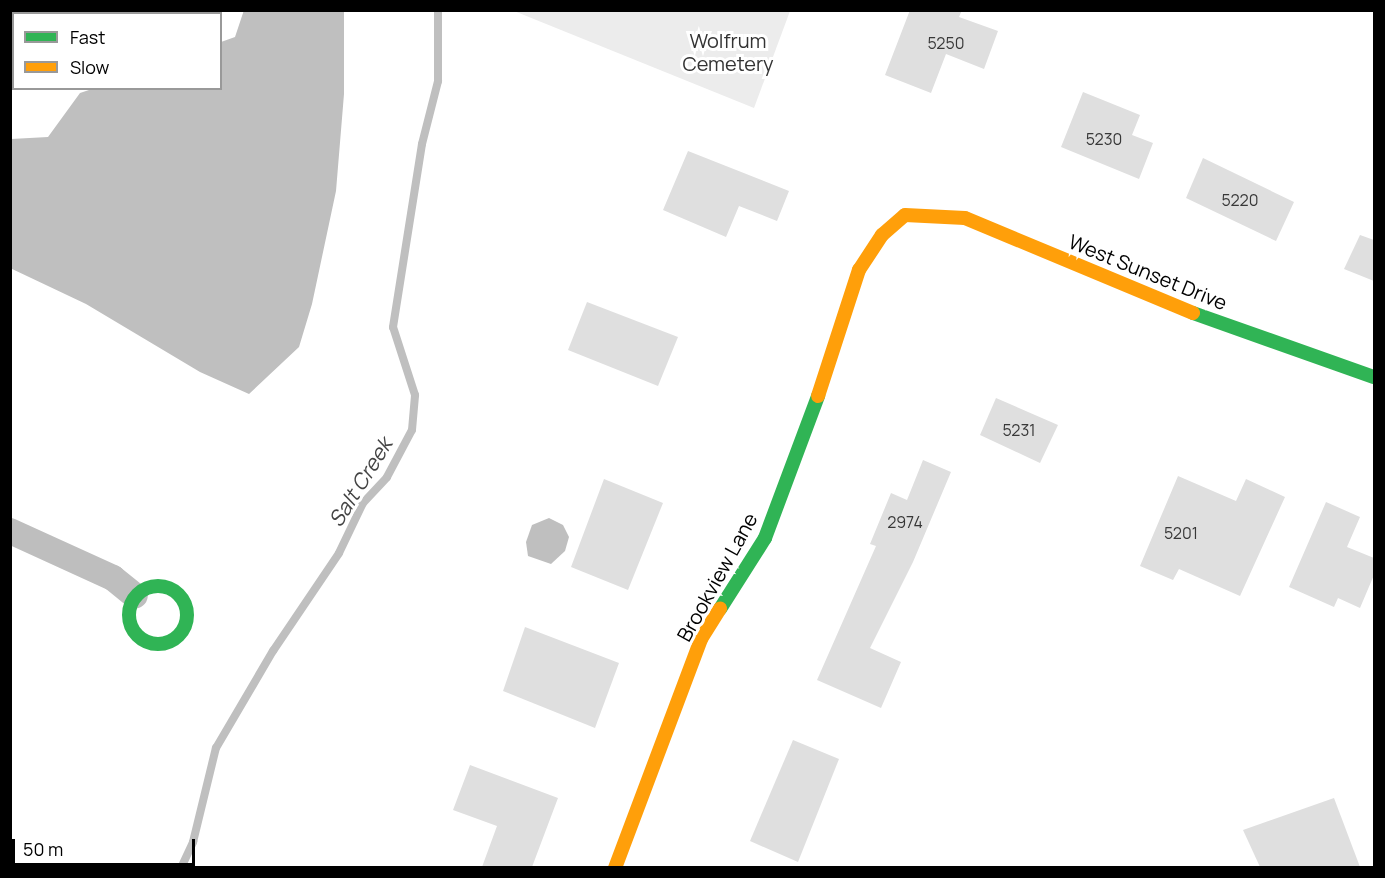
<!DOCTYPE html>
<html>
<head>
<meta charset="utf-8">
<style>
	body { margin:0 }
	#map { position:relative; width:1385px; height:878px; overflow:hidden; background:#fff; font-family:Manrope,sans-serif }
	div>[style] { position:absolute }
	.green>* { inset:0; background:#ececec }
	.water>* { inset:0; background:#bfbfbf }
	.stream>* { height:8px; margin:-4px; padding:0 4px; transform-origin:4px; border-radius:4px; background:#bfbfbf }
	.building>* { inset:0; background:#dfdfdf }
	.street>* { height:26px; margin:-13px; padding:0 13px; transform-origin:13px; border-radius:13px; background:#bebebe }
	.fast>* { height:14px; margin:-7px; padding:0 7px; transform-origin:7px; border-radius:7px; background:#30b455 }
	.fast>.ring { margin:-7px; padding:0; box-sizing:content-box; background:none; border:14px solid #30b455; border-radius:50% }
	.slow>* { height:14px; margin:-7px; padding:0 7px; transform-origin:7px; border-radius:7px; background:#ff9f0a }
	span { translate:-50% -50%; white-space:nowrap; text-align:center; line-height:1.15; -webkit-text-stroke:6px #fff; paint-order:stroke }
	.number-label { font-size:16px; color:#383838 }
	.number-label span { -webkit-text-stroke-width:0 }
	.park-label { font-size:20px; color:#333 }
	.street-label { font-size:20px; color:#000 }
	.water-label { font-size:21px; color:#444; font-style:italic }
	.frame { position:absolute; inset:0; border:12px solid #000; pointer-events:none }
	.legend { position:absolute; left:12px; top:12px; width:210px; height:78px; box-sizing:border-box; background:#fff; border:2px solid #999; margin:0; padding:8px 10px; list-style:none; font-size:18px; color:#000 }
	.legend li { display:flex; align-items:center; gap:12px; height:30px }
	.legend b { width:30px; border:2px solid #999 }
	.scale { position:absolute; left:12px; top:839px; width:183px; height:27px; box-sizing:border-box; border:3px solid #000; border-top:0; padding-left:8px; font-size:18px; line-height:21px; white-space:nowrap; color:#000; -webkit-text-stroke:4px #fff; paint-order:stroke }
</style>
</head>
<body>
<div id="map">
	<div class="green">
		<i style="clip-path:polygon(514px 11px,790px 10px,790px 11px,754px 108px)"></i>
	</div>
	<div class="water">
		<i style="clip-path:polygon(244px 10px,344px 11px,344px 94px,336px 191px,312px 304px,299px 347px,249px 394px,200px 372px,86px 304px,10px 268px,11px 139px,48px 137px,80px 93px,92px 89px,220px 88px,221px 42px,235px 37px)"></i>
		<i style="clip-path:polygon(549px 518px,563px 525px,569px 537px,565px 551px,551px 564px,528px 556px,526px 542px,532px 525px)"></i>
	</div>
	<div class="stream">
		<i style="left:181px;top:868px;width:29px;rotate:-65deg"></i>
		<i style="left:193px;top:842px;width:97px;rotate:-76.3deg"></i>
		<i style="left:216px;top:748px;width:113px;rotate:-59.6deg"></i>
		<i style="left:273px;top:651px;width:118px;rotate:-56deg"></i>
		<i style="left:339px;top:553px;width:55px;rotate:-64.4deg"></i>
		<i style="left:363px;top:503px;width:35px;rotate:-47deg"></i>
		<i style="left:387px;top:477px;width:53px;rotate:-62deg"></i>
		<i style="left:412px;top:430px;width:35px;rotate:-85deg"></i>
		<i style="left:415px;top:395px;width:71px;rotate:-107.9deg"></i>
		<i style="left:393px;top:327px;width:185px;rotate:-81deg"></i>
		<i style="left:422px;top:144px;width:65px;rotate:-75.7deg"></i>
		<i style="left:438px;top:81px;width:71px;rotate:-90deg"></i>
	</div>
	<div class="building">
		<i style="clip-path:polygon(910px 10px,962px 10px,959px 17px,998px 31px,984px 69px,946px 54px,931px 93px,885px 75px)"></i>
		<i style="clip-path:polygon(1083px 92px,1140px 115px,1132px 135px,1153px 143px,1139px 179px,1061px 147px)"></i>
		<i style="clip-path:polygon(688px 151px,789px 191px,777px 221px,739px 206px,726px 237px,663px 210px)"></i>
		<i style="clip-path:polygon(1203px 158px,1294px 202px,1276px 241px,1186px 198px)"></i>
		<i style="clip-path:polygon(1360px 235px,1374px 240px,1374px 281px,1344px 269px)"></i>
		<i style="clip-path:polygon(587px 302px,678px 337px,658px 386px,568px 350px)"></i>
		<i style="clip-path:polygon(996px 398px,1058px 425px,1040px 463px,980px 435px)"></i>
		<i style="clip-path:polygon(923px 460px,951px 472px,913px 562px,870px 648px,901px 662px,881px 708px,817px 680px,876px 546px,870px 544px,891px 493px,907px 500px)"></i>
		<i style="clip-path:polygon(1178px 476px,1236px 501px,1246px 479px,1285px 497px,1240px 596px,1179px 569px,1173px 580px,1140px 566px)"></i>
		<i style="clip-path:polygon(604px 479px,663px 503px,628px 590px,571px 567px)"></i>
		<i style="clip-path:polygon(1326px 502px,1360px 517px,1347px 547px,1374px 558px,1374px 575px,1360px 608px,1338px 598px,1334px 607px,1289px 587px)"></i>
		<i style="clip-path:polygon(525px 627px,619px 663px,595px 728px,503px 691px)"></i>
		<i style="clip-path:polygon(793px 740px,839px 759px,798px 862px,750px 841px)"></i>
		<i style="clip-path:polygon(470px 765px,558px 798px,532px 867px,482px 867px,497px 826px,453px 810px)"></i>
		<i style="clip-path:polygon(1334px 798px,1360px 867px,1260px 867px,1243px 830px)"></i>
	</div>
	<div class="street">
		<i style="left:10px;top:531px;width:113px;rotate:24.5deg"></i>
		<i style="left:113px;top:578px;width:28px;rotate:39deg"></i>
	</div>
	<div class="fast">
		<i style="left:1193px;top:313px;width:192px;rotate:19.5deg"></i>
		<i class="ring" style="left:129px;top:586px;width:44px;height:44px"></i>
		<i style="left:720px;top:609px;width:84px;rotate:-57.6deg"></i>
		<i style="left:765px;top:538px;width:152px;rotate:-69.5deg"></i>
	</div>
	<div class="slow">
		<i style="left:818px;top:396px;width:133px;rotate:-72deg"></i>
		<i style="left:859px;top:270px;width:42px;rotate:-56.7deg"></i>
		<i style="left:882px;top:235px;width:30px;rotate:-41deg"></i>
		<i style="left:905px;top:215px;width:60px;rotate:2.9deg"></i>
		<i style="left:965px;top:218px;width:247px;rotate:22.6deg"></i>
		<i style="left:615px;top:868px;width:245px;rotate:-69.4deg"></i>
		<i style="left:701px;top:639px;width:36px;rotate:-58deg"></i>
	</div>
	<div class="number-label">
		<span style="left:946px;top:43px">5250</span>
		<span style="left:1104px;top:139px">5230</span>
		<span style="left:1240px;top:200px">5220</span>
		<span style="left:1019px;top:430px">5231</span>
		<span style="left:905px;top:522px">2974</span>
		<span style="left:1181px;top:533px">5201</span>
	</div>
	<div class="park-label">
		<span style="left:728px;top:52px">Wolfrum<br>Cemetery</span>
	</div>
	<div class="street-label">
		<span style="left:1148px;top:272px;rotate:22deg">West Sunset Drive</span>
		<span style="left:717px;top:577px;rotate:-61deg">Brookview Lane</span>
	</div>
	<div class="water-label">
		<span style="left:360px;top:482px;rotate:-58deg">Salt Creek</span>
	</div>
	<div class="frame"></div>
	<ul class="legend">
	<li><b style="height:8px;background:#30b455"></b>Fast</li>
	<li><b style="height:8px;background:#ff9f0a"></b>Slow</li>
	</ul>
	<div class="scale">50 m</div>
</div>
</body>
</html>
